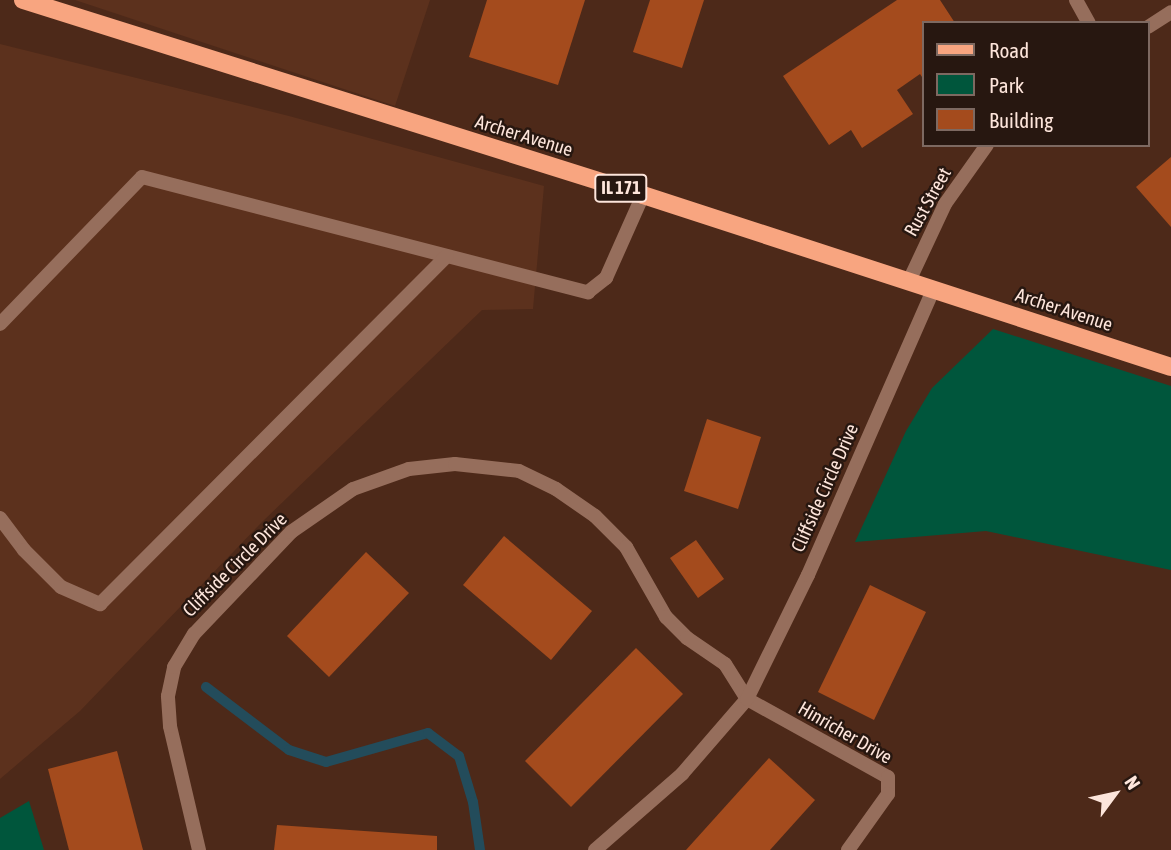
<!DOCTYPE html>
<html>
<head>
<meta charset="utf-8">
<style>
	body { margin:0 }
	#map { position:relative; width:1171px; height:850px; overflow:hidden; background:#4d2919; font-family:"Asap Condensed",sans-serif }
	div>[style] { position:absolute }
	.built>* { inset:0; background:#5c311d }
	.green>* { inset:0; background:#00563c }
	.stream>* { height:10px; margin:-5px; padding:0 5px; transform-origin:5px; border-radius:5px; background:#234c5b }
	.building>* { inset:0; background:#a44b1d }
	.lane>* { height:14px; margin:-7px; padding:0 7px; transform-origin:7px; border-radius:7px; background:#966e5c }
	.street>* { height:14px; margin:-7px; padding:0 7px; transform-origin:7px; border-radius:7px; background:#966e5c }
	.primary>* { height:18px; margin:-9px; padding:0 9px; transform-origin:9px; border-radius:9px; background:#f8a580 }
	span { translate:-50% -50%; white-space:nowrap; text-align:center; line-height:1.15; -webkit-text-stroke:5px #271710; paint-order:stroke }
	.shield-label span { padding:2px 5px; background:#271710; border:2px solid; border-radius:5px; -webkit-text-stroke-width:0 }
	.shield-label { font-size:18px; color:#fde5db; font-weight:700 }
	.street-label { font-size:19px; color:#fde5db }
	.legend { position:absolute; left:922px; top:21px; width:228px; height:126px; box-sizing:border-box; background:#271710; border:2px solid #7d6961; margin:0; padding:9px 12px; list-style:none; font-size:21px; color:#fde5db }
	.legend li { display:flex; align-items:center; gap:14px; height:35px }
	.legend b { width:35px; border:2px solid #7d6961 }
	.north { position:absolute; left:1080px; top:759px; width:70px; height:70px; -webkit-text-stroke:5px #271710; paint-order:stroke; rotate:57deg; font-size:19px; font-weight:700; line-height:28px; text-align:center; color:#fde5db }
	.north::after { content:''; display:block; margin:auto; width:24px; height:32px; background:#fde5db; clip-path:polygon(50% 0,100% 100%,50% 72%,0 100%) }
</style>
</head>
<body>
<div id="map">
	<div class="built">
		<i style="clip-path:polygon(75px 0,430px 0,395px 106px)"></i>
		<i style="clip-path:polygon(0 44px,289px 116px,544px 186px,533px 309px,482px 310px,261px 523px,80px 711px,0 779px)"></i>
	</div>
	<div class="green">
		<i style="clip-path:polygon(993px 329px,1171px 386px,1171px 570px,986px 531px,855px 542px,906px 431px,932px 388px)"></i>
		<i style="clip-path:polygon(29px 801px,44px 850px,0 850px,0 818px)"></i>
	</div>
	<div class="stream">
		<i style="left:206px;top:687px;width:104px;rotate:37.2deg"></i>
		<i style="left:289px;top:750px;width:39px;rotate:18deg"></i>
		<i style="left:326px;top:762px;width:106px;rotate:-15.9deg"></i>
		<i style="left:428px;top:733px;width:39px;rotate:37deg"></i>
		<i style="left:459px;top:756px;width:48px;rotate:73.1deg"></i>
		<i style="left:473px;top:802px;width:49px;rotate:81.7deg"></i>
	</div>
	<div class="building">
		<i style="clip-path:polygon(487px 0,585px 0,558px 85px,469px 57px)"></i>
		<i style="clip-path:polygon(650px 0,704px 0,682px 68px,633px 52px)"></i>
		<i style="clip-path:polygon(897px 0,940px 0,955px 23px,924px 23px,924px 80px,920px 74px,897px 90px,913px 114px,862px 148px,851px 130px,829px 145px,783px 76px)"></i>
		<i style="clip-path:polygon(1171px 157px,1171px 227px,1136px 187px)"></i>
		<i style="clip-path:polygon(707px 419px,761px 437px,738px 509px,684px 491px)"></i>
		<i style="clip-path:polygon(504px 536px,592px 611px,551px 660px,463px 585px)"></i>
		<i style="clip-path:polygon(696px 540px,724px 579px,698px 598px,670px 558px)"></i>
		<i style="clip-path:polygon(366px 552px,409px 593px,329px 677px,287px 636px)"></i>
		<i style="clip-path:polygon(870px 585px,926px 612px,874px 720px,818px 692px)"></i>
		<i style="clip-path:polygon(636px 648px,683px 694px,571px 807px,525px 761px)"></i>
		<i style="clip-path:polygon(117px 751px,143px 850px,69px 850px,48px 769px)"></i>
		<i style="clip-path:polygon(769px 758px,815px 800px,770px 850px,686px 850px)"></i>
		<i style="clip-path:polygon(277px 825px,437px 836px,437px 850px,274px 850px)"></i>
	</div>
	<div class="lane">
		<i style="left:1076px;top:0;width:26px;rotate:61deg"></i>
		<i style="left:0;top:324px;width:204px;rotate:-46deg"></i>
		<i style="left:142px;top:177px;width:461px;rotate:14.5deg"></i>
		<i style="left:588px;top:292px;width:23px;rotate:-38deg"></i>
		<i style="left:606px;top:278px;width:91px;rotate:-66deg"></i>
		<i style="left:0;top:518px;width:40px;rotate:53deg"></i>
		<i style="left:24px;top:550px;width:52px;rotate:45deg"></i>
		<i style="left:61px;top:587px;width:43px;rotate:23.6deg"></i>
		<i style="left:100px;top:604px;width:491px;rotate:-45.1deg"></i>
	</div>
	<div class="street">
		<i style="left:1148px;top:27px;width:27px;rotate:-33deg"></i>
		<i style="left:909px;top:281px;width:85px;rotate:-64.9deg"></i>
		<i style="left:945px;top:204px;width:72px;rotate:-54.6deg"></i>
		<i style="left:199px;top:850px;width:127px;rotate:-103.2deg"></i>
		<i style="left:170px;top:726px;width:30px;rotate:-94deg"></i>
		<i style="left:168px;top:696px;width:30px;rotate:-78deg"></i>
		<i style="left:174px;top:667px;width:39px;rotate:-59deg"></i>
		<i style="left:194px;top:634px;width:141px;rotate:-46.4deg"></i>
		<i style="left:291px;top:532px;width:75px;rotate:-34.7deg"></i>
		<i style="left:353px;top:489px;width:59px;rotate:-19.7deg"></i>
		<i style="left:409px;top:469px;width:46px;rotate:-6.2deg"></i>
		<i style="left:455px;top:464px;width:64px;rotate:6.2deg"></i>
		<i style="left:519px;top:471px;width:41px;rotate:25.9deg"></i>
		<i style="left:556px;top:489px;width:47px;rotate:34.7deg"></i>
		<i style="left:595px;top:516px;width:44px;rotate:45deg"></i>
		<i style="left:626px;top:547px;width:81px;rotate:60.3deg"></i>
		<i style="left:666px;top:617px;width:30px;rotate:45deg"></i>
		<i style="left:687px;top:638px;width:46px;rotate:34.4deg"></i>
		<i style="left:725px;top:664px;width:41px;rotate:57.8deg"></i>
		<i style="left:747px;top:699px;width:161px;rotate:29deg"></i>
		<i style="left:888px;top:777px;width:17px;rotate:90deg"></i>
		<i style="left:888px;top:794px;width:69px;rotate:125.5deg"></i>
		<i style="left:595px;top:850px;width:116px;rotate:-41.1deg"></i>
		<i style="left:682px;top:774px;width:99px;rotate:-49.1deg"></i>
		<i style="left:747px;top:699px;width:138px;rotate:-63.8deg"></i>
		<i style="left:808px;top:575px;width:311px;rotate:-66.3deg"></i>
	</div>
	<div class="primary">
		<i style="left:23px;top:0;width:650px;rotate:17.46deg"></i>
		<i style="left:643px;top:195px;width:555px;rotate:18.04deg"></i>
	</div>
	<div class="shield-label">
		<span style="left:621px;top:188px">IL 171</span>
	</div>
	<div class="street-label">
		<span style="left:524px;top:136px;rotate:17deg">Archer Avenue</span>
		<span style="left:928px;top:202px;rotate:-61deg">Rust Street</span>
		<span style="left:1064px;top:310px;rotate:18deg">Archer Avenue</span>
		<span style="left:825px;top:488px;rotate:-66deg">Cliffside Circle Drive</span>
		<span style="left:235px;top:565px;rotate:-45deg">Cliffside Circle Drive</span>
		<span style="left:845px;top:733px;rotate:30deg">Hinricher Drive</span>
	</div>
	<ul class="legend">
	<li><b style="height:9px;background:#f8a580"></b>Road</li>
	<li><b style="height:19px;background:#00563c"></b>Park</li>
	<li><b style="height:19px;background:#a44b1d"></b>Building</li>
	</ul>
	<div class="north">N</div>
</div>
</body>
</html>
